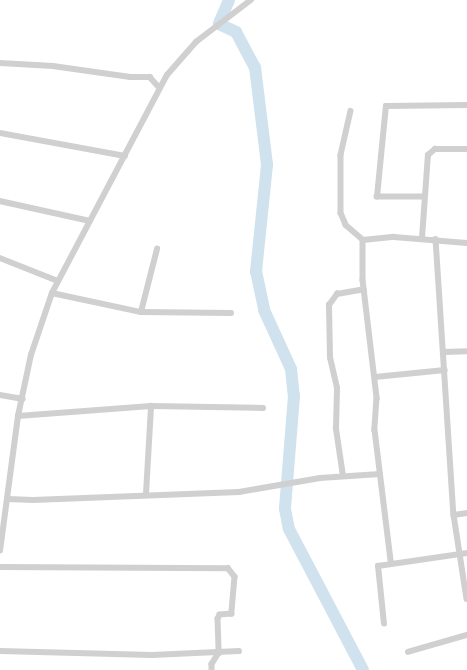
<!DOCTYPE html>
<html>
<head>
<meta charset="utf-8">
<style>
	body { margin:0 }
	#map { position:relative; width:467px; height:670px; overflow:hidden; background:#fff; font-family:"Varela Round",sans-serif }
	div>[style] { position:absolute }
	.river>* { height:12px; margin:-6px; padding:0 6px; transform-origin:6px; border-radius:6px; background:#cfe2ee }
	.street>* { height:5.5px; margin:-2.75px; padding:0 2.75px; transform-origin:2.75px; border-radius:2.75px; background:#d0d0d0 }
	span { translate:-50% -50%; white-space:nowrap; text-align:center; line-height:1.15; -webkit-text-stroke:5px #fff; paint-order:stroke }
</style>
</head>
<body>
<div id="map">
	<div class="river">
		<i style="left:229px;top:0;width:26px;rotate:113deg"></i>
		<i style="left:219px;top:24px;width:19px;rotate:25deg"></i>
		<i style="left:236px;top:32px;width:40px;rotate:62deg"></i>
		<i style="left:255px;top:67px;width:99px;rotate:83deg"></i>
		<i style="left:267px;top:165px;width:107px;rotate:95.9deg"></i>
		<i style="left:256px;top:271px;width:40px;rotate:78deg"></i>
		<i style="left:264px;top:310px;width:65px;rotate:65.4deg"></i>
		<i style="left:291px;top:369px;width:27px;rotate:84deg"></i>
		<i style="left:294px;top:396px;width:113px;rotate:94.6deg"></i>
		<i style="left:285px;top:509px;width:20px;rotate:79deg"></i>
		<i style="left:289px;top:529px;width:159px;rotate:62.3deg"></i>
	</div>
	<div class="street">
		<i style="left:0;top:63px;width:53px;rotate:3.2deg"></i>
		<i style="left:53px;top:66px;width:78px;rotate:8.1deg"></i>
		<i style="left:130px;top:77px;width:20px"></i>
		<i style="left:150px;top:77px;width:13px;rotate:48deg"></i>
		<i style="left:351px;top:111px;width:45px;rotate:102.8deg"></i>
		<i style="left:341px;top:155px;width:58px;rotate:90deg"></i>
		<i style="left:341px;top:213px;width:13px;rotate:67deg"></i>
		<i style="left:346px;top:225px;width:23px;rotate:41deg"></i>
		<i style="left:363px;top:240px;width:31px;rotate:-6deg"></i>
		<i style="left:394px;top:237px;width:73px;rotate:4.7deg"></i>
		<i style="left:0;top:133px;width:127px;rotate:10.4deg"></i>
		<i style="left:425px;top:197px;width:48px;rotate:180deg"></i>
		<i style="left:377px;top:197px;width:91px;rotate:-84.4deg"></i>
		<i style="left:386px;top:106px;width:81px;rotate:-0.7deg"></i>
		<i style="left:0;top:201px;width:92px;rotate:12.5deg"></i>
		<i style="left:422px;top:238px;width:83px;rotate:-85.9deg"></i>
		<i style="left:428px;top:155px;width:9px;rotate:-41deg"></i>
		<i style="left:435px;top:149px;width:32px"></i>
		<i style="left:436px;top:239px;width:277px;rotate:86.3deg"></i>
		<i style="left:454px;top:515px;width:85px;rotate:81.2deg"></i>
		<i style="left:363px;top:240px;width:40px;rotate:90deg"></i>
		<i style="left:363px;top:280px;width:119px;rotate:83.2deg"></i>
		<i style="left:377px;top:398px;width:32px;rotate:94deg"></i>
		<i style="left:375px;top:430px;width:132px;rotate:83deg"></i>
		<i style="left:0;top:258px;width:62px;rotate:21.6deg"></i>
		<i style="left:52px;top:293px;width:91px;rotate:12.1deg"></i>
		<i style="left:141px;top:312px;width:90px;rotate:0.6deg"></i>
		<i style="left:141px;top:312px;width:65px;rotate:-75.7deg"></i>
		<i style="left:444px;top:352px;width:23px;rotate:-2deg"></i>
		<i style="left:375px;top:377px;width:70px;rotate:-5.7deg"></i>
		<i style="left:0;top:395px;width:23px;rotate:10deg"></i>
		<i style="left:18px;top:416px;width:133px;rotate:-4.3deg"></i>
		<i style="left:151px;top:406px;width:112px;rotate:1deg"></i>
		<i style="left:343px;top:476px;width:48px;rotate:-98.5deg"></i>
		<i style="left:336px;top:429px;width:41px;rotate:-88.6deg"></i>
		<i style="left:337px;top:388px;width:31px;rotate:-103deg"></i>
		<i style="left:330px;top:358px;width:53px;rotate:-91.1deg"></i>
		<i style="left:329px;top:305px;width:14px;rotate:-54deg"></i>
		<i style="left:337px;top:294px;width:27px;rotate:-10deg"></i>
		<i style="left:146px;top:494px;width:88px;rotate:-86.7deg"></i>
		<i style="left:8px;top:499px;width:25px;rotate:2deg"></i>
		<i style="left:33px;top:500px;width:206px;rotate:-2.2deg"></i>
		<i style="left:239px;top:492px;width:82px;rotate:-9.8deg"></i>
		<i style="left:320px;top:478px;width:60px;rotate:-3.8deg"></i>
		<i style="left:454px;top:515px;width:13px;rotate:-9deg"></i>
		<i style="left:0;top:551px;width:136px;rotate:-82.4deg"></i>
		<i style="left:18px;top:416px;width:62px;rotate:-78deg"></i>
		<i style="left:31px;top:355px;width:65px;rotate:-71.3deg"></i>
		<i style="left:52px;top:293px;width:246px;rotate:-62.2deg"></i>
		<i style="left:167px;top:75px;width:44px;rotate:-48.7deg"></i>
		<i style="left:196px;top:42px;width:69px;rotate:-37.4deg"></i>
		<i style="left:0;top:567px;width:228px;rotate:0.3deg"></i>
		<i style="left:228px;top:568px;width:11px;rotate:52deg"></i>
		<i style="left:235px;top:577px;width:37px;rotate:95deg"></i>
		<i style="left:232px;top:614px;width:12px;rotate:175deg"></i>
		<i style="left:220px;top:615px;width:4px;rotate:117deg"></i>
		<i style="left:218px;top:619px;width:34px;rotate:88deg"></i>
		<i style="left:219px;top:653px;width:13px;rotate:122deg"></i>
		<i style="left:212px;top:664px;width:6px;rotate:90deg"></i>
		<i style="left:384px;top:624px;width:58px;rotate:-95.9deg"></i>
		<i style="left:378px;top:566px;width:90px;rotate:-8.3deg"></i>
		<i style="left:0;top:651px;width:152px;rotate:1.5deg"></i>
		<i style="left:152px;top:655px;width:87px;rotate:-2.6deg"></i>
		<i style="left:408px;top:652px;width:61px;rotate:-16.1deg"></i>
	</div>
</div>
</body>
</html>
